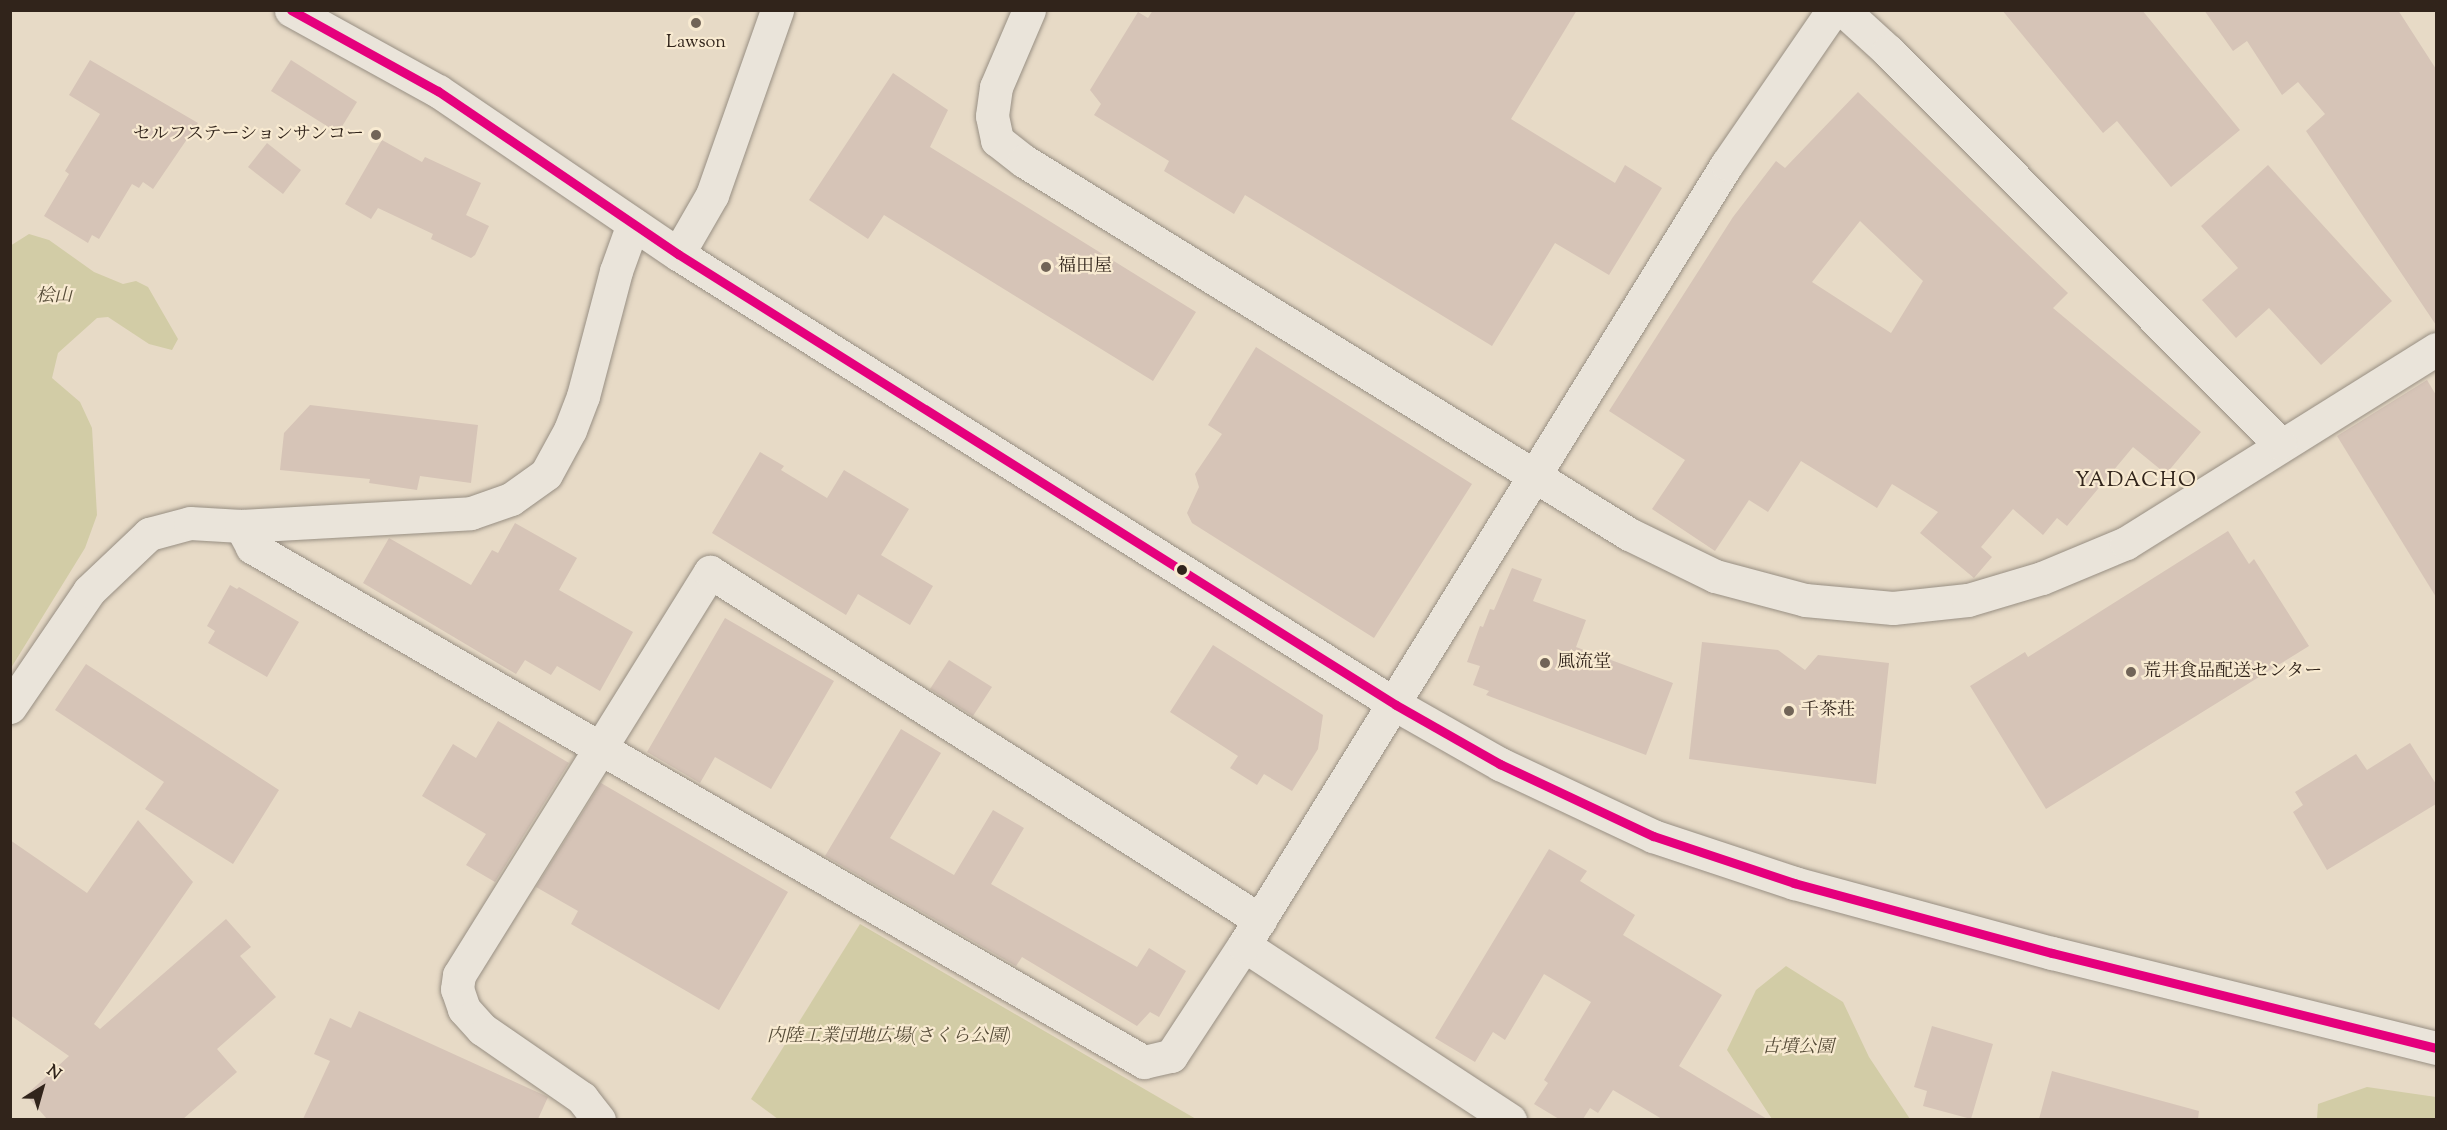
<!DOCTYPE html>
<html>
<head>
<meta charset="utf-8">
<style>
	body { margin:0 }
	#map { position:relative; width:2447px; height:1130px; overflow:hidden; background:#e7dac6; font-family:"Sorts Mill Goudy","Noto Serif JP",serif }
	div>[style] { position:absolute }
	.green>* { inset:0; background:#d2cca6 }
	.building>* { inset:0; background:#d6c4b7 }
	.roads { filter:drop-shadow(0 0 2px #988f83) drop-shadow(0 0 2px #988f83) }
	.minor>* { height:33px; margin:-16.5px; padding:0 16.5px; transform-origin:16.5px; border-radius:16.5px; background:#eae4da }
	.bus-1>* { height:9px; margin:-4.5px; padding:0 4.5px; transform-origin:4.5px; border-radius:4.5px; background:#e5007d }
	.dots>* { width:16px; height:16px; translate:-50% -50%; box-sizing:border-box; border:3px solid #f8ead1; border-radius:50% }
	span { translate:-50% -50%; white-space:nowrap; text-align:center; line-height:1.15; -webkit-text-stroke:4.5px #f8ead1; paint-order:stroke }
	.poi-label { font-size:18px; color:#31241b }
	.right { translate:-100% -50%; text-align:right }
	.left { translate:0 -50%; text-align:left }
	.park-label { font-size:18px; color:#554b37; font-style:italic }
	.quarter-label { font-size:21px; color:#31241b; letter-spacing:1.5px }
	.frame { position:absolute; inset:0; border:12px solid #31241b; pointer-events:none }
	.north { position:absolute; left:12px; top:1058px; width:60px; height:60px; -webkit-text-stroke:4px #f8ead1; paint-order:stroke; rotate:37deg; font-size:16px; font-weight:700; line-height:24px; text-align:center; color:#31241b }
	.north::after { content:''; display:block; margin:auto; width:21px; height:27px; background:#31241b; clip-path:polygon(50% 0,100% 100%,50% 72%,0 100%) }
</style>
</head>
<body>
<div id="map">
	<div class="green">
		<i style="clip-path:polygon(29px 234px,49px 240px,94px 272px,123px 284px,136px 281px,148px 287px,178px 339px,172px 350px,149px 344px,108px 317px,97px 318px,58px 353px,52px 378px,80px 402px,92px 428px,97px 515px,85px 548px,11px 668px,10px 246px)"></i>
		<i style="clip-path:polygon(860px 924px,1196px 1119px,778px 1119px,751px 1099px)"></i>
		<i style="clip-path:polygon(1786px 966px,1843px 1002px,1869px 1057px,1910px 1119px,1772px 1119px,1727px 1050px,1756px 990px)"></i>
		<i style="clip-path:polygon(2367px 1087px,2436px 1097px,2436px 1119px,2317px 1119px,2318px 1104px)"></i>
	</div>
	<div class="building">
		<i style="clip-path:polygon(1153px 10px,1577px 10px,1511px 119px,1615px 183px,1625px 165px,1662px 188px,1609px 275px,1555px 243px,1492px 346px,1245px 195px,1234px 214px,1164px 171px,1169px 161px,1094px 115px,1101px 104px,1090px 90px,1138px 12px,1148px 18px)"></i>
		<i style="clip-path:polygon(2002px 10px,2142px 10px,2240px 130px,2171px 187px,2117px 121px,2103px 133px)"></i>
		<i style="clip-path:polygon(2204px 10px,2398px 10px,2436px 69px,2436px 325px,2306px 131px,2325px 114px,2298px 82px,2282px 95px,2247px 41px,2233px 51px)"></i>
		<i style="clip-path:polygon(90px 60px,198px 123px,153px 189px,143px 182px,139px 188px,132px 184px,99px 239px,92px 235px,88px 243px,44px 216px,69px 174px,65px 171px,100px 114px,69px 95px)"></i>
		<i style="clip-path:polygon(291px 60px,357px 102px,338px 133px,271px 91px)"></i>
		<i style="clip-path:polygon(893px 73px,948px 110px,930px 147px,1196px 312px,1153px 381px,884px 215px,868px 239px,809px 200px)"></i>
		<i style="clip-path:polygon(evenodd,1858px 92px,2068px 293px,2053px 308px,2201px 432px,2166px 474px,2133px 447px,2067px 526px,2057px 518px,2043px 535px,2013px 509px,1981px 547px,1992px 557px,1974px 578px,1920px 533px,1938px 512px,1892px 484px,1877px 508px,1801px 461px,1768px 512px,1749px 500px,1715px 551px,1652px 509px,1685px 460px,1609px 411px,1733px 217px,1776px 161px,1785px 168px,1858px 92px,1860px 221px,1923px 281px,1891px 333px,1812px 282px,1860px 221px)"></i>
		<i style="clip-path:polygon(382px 140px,422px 162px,425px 157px,481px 183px,466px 215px,489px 226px,475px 255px,471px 258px,431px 239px,433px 234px,378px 208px,371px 219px,345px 204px)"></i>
		<i style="clip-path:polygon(267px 143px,301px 170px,283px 194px,248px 167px)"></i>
		<i style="clip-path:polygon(2268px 165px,2392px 301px,2321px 365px,2269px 308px,2236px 338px,2202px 300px,2238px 268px,2201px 226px)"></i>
		<i style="clip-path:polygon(1256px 347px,1472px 484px,1374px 638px,1192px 523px,1187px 513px,1199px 487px,1195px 474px,1222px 434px,1208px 425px)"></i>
		<i style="clip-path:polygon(2427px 380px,2436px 395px,2436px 597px,2337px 436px)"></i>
		<i style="clip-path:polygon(310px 405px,478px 425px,471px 483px,420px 476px,417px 490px,369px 483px,370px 479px,280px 470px,284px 433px)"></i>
		<i style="clip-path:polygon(760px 452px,784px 466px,781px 470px,827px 498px,844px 470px,909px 509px,881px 555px,933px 586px,910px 625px,858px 594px,846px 615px,712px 533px)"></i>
		<i style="clip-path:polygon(515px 523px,577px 558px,559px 590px,633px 632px,600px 691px,557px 666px,551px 675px,525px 660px,516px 674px,363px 583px,389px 538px,471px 585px,492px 550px,498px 553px)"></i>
		<i style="clip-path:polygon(2228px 531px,2249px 564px,2254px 559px,2309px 646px,2046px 809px,1970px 686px,2025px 652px,2028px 657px)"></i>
		<i style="clip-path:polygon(1512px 568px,1542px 579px,1533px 601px,1586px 620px,1576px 647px,1673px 683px,1646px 755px,1486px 695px,1489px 691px,1473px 685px,1480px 666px,1467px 662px,1480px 626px,1483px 627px,1490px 609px,1494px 610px)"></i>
		<i style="clip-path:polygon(230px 585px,237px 589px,239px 587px,299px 622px,267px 677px,208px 643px,215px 631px,207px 626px)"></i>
		<i style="clip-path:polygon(725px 618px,834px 681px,771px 789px,715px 757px,700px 783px,647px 752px)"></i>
		<i style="clip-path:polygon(1702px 642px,1778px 650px,1805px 670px,1818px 655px,1889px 663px,1876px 784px,1689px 759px)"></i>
		<i style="clip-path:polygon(1213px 645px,1323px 715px,1318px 749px,1292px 791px,1264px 774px,1257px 785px,1230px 768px,1238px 756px,1170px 712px)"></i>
		<i style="clip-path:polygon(949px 660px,992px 687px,973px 716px,930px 689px)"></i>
		<i style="clip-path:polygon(86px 664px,279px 790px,233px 864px,145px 809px,164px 782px,55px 710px)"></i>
		<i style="clip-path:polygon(498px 721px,569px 763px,495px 882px,466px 865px,486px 834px,422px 796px,453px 744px,476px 758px)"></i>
		<i style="clip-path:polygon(901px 729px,941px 753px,890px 838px,954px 875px,993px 810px,1024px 828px,991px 884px,1137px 967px,1149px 948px,1186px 971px,1159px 1017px,1150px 1012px,1137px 1026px,1022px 957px,1016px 966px,825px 856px)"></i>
		<i style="clip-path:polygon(2410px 743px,2436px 784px,2436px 804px,2327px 870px,2293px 812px,2303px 805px,2295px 792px,2356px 754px,2367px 770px)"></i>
		<i style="clip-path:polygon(601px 783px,788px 892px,719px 1010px,571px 924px,578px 911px,536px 887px)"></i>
		<i style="clip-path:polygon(138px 820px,193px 882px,94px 1024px,100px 1029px,226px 919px,251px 947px,240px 956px,276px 997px,217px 1049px,237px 1072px,183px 1119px,47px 1119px,26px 1095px,69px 1056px,10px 1015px,10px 840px,87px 893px)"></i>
		<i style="clip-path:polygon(1549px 849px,1587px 871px,1580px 881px,1635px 915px,1623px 935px,1722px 995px,1679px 1066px,1767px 1119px,1662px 1119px,1613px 1090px,1598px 1113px,1590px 1108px,1583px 1119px,1559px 1119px,1534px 1104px,1548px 1083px,1544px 1080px,1591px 1002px,1544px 974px,1505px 1040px,1493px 1032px,1475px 1062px,1435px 1038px)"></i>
		<i style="clip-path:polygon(359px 1011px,548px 1097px,538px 1119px,303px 1119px,330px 1061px,314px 1054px,330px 1018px,351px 1028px)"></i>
		<i style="clip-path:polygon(1932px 1026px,1993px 1044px,1971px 1119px,1923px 1106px,1927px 1091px,1914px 1087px)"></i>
		<i style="clip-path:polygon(2052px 1071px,2199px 1111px,2198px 1119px,2039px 1119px)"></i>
	</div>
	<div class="roads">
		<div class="minor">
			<i style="left:291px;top:10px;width:168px;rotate:28.9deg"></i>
			<i style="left:438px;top:91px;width:290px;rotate:34.2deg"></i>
			<i style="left:678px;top:254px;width:848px;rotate:32.13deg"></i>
			<i style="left:1396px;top:705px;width:120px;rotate:29.6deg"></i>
			<i style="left:1500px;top:764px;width:169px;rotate:25.2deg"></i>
			<i style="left:1653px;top:836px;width:149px;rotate:18.4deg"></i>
			<i style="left:1794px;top:883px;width:267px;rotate:15.2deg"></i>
			<i style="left:2052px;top:953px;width:396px;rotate:13.9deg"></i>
			<i style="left:1029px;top:10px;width:84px;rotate:113.2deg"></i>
			<i style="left:996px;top:87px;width:29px;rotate:98deg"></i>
			<i style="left:992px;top:116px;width:25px;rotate:78deg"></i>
			<i style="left:997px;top:140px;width:34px;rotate:38deg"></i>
			<i style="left:1024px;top:161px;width:711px;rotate:31.66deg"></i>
			<i style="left:1629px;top:534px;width:96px;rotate:26deg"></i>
			<i style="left:1715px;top:576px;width:93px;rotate:14.9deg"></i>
			<i style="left:1805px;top:600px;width:88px;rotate:5.2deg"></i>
			<i style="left:1893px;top:608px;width:75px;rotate:-6.1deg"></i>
			<i style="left:1968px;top:600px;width:77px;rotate:-16.6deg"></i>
			<i style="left:2042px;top:578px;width:91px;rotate:-22.6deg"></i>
			<i style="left:2126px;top:543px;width:366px;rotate:-32deg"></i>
			<i style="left:1843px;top:10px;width:61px;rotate:42.3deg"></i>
			<i style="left:1888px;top:51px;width:555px;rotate:45.07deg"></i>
			<i style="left:678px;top:254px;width:68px;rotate:-60deg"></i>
			<i style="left:712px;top:195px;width:196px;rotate:-70.6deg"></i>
			<i style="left:241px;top:526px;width:24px;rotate:62deg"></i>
			<i style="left:252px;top:547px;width:1030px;rotate:30deg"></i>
			<i style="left:1144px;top:1062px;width:28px;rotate:-13deg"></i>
			<i style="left:1171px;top:1056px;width:133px;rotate:-56.7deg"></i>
			<i style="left:10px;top:707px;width:140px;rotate:-55.7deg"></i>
			<i style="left:89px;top:591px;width:83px;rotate:-43.5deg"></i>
			<i style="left:149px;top:534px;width:42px;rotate:-15deg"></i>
			<i style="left:190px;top:523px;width:51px;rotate:3.4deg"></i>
			<i style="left:241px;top:526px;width:230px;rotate:-3.2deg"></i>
			<i style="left:471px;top:513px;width:42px;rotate:-19.3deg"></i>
			<i style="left:511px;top:499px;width:43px;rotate:-35.5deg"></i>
			<i style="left:546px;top:474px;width:50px;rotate:-61.4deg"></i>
			<i style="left:570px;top:430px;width:36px;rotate:-69deg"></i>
			<i style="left:583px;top:396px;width:129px;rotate:-75.2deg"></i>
			<i style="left:616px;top:271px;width:50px;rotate:-70.1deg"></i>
			<i style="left:599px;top:1120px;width:28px;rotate:-128deg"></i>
			<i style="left:582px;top:1098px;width:121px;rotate:-145.4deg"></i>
			<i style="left:482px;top:1029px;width:27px;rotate:-132deg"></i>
			<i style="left:464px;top:1009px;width:21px;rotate:-109deg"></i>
			<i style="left:457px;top:989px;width:14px;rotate:-82deg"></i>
			<i style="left:459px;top:975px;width:475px;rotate:-58.1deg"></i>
			<i style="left:710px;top:572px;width:651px;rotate:32.32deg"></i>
			<i style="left:1510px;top:1120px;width:318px;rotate:-146.7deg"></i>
			<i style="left:1244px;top:945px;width:918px;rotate:-58.27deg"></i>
			<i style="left:1727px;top:164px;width:187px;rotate:-55.5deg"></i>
		</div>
	</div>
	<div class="bus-1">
		<i style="left:291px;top:10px;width:168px;rotate:28.9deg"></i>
		<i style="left:438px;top:91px;width:290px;rotate:34.2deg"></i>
		<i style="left:678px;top:254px;width:848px;rotate:32.13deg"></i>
		<i style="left:1396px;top:705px;width:120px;rotate:29.6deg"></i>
		<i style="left:1500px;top:764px;width:169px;rotate:25.2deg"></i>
		<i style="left:1653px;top:836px;width:149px;rotate:18.4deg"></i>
		<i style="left:1794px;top:883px;width:267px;rotate:15.2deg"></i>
		<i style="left:2052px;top:953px;width:396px;rotate:13.9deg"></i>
	</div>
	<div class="dots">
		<i style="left:696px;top:23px;background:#716457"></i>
		<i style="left:376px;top:135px;background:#716457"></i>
		<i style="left:1046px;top:267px;background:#716457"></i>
		<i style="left:1182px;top:570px;background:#31241b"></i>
		<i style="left:1545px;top:663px;background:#716457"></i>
		<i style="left:2131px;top:672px;background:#716457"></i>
		<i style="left:1789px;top:711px;background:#716457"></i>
	</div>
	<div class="poi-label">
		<span style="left:696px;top:43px">Lawson</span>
		<span class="right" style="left:364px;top:135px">セルフステーションサンコー</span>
		<span class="left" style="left:1058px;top:267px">福田屋</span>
		<span class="left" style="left:1557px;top:663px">風流堂</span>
		<span class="left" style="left:2143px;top:672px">荒井食品配送センター</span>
		<span class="left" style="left:1801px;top:711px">千茶荘</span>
	</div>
	<div class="park-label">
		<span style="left:54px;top:297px">桧山</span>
		<span style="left:889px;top:1037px">内陸工業団地広場(さくら公園)</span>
		<span style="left:1798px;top:1048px">古墳公園</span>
	</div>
	<div class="quarter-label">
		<span style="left:2136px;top:481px">YADACHO</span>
	</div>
	<div class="frame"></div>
	<div class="north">N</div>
</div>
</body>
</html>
